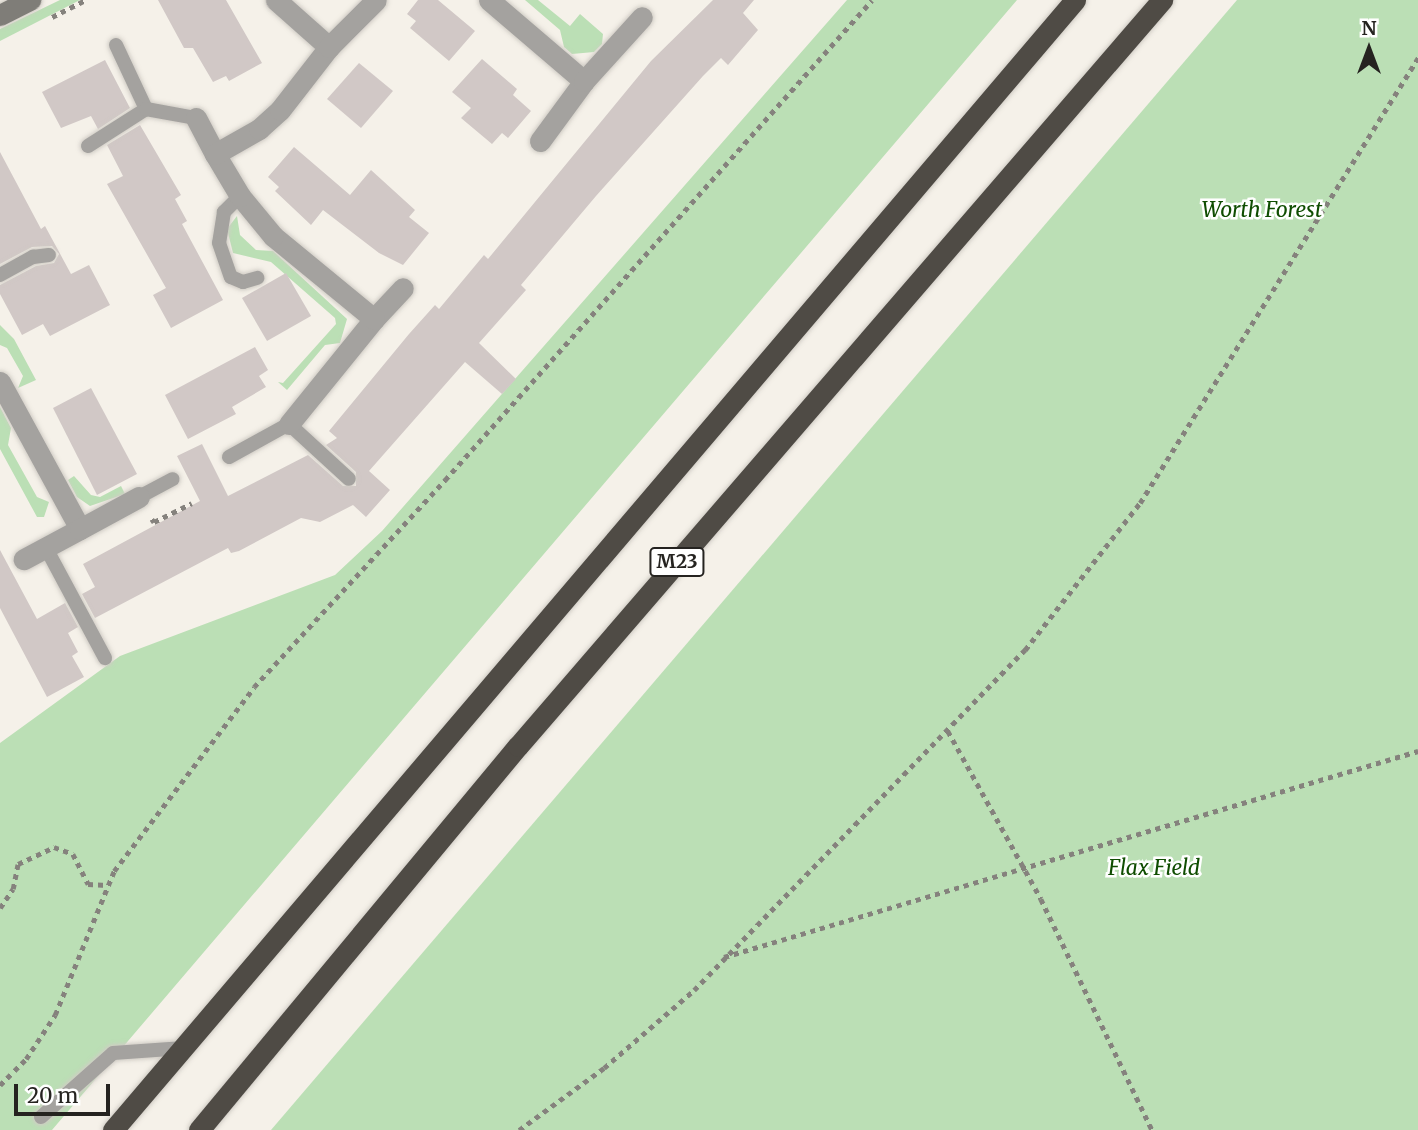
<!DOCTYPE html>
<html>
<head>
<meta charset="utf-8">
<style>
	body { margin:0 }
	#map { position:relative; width:1418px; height:1130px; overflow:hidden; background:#f5f1e9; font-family:Merriweather,serif }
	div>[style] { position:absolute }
	.green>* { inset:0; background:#bbdfb5 }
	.building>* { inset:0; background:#d1c8c6 }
	.path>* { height:4.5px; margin-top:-2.25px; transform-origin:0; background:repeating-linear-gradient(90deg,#85827d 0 5px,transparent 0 10px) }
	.roads { filter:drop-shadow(0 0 2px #d0ccc5) drop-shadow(0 0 2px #d0ccc5) }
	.lane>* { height:14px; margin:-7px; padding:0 7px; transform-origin:7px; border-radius:7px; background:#a4a29f }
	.street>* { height:21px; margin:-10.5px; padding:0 10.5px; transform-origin:10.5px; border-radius:10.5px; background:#a4a29f }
	.secondary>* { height:21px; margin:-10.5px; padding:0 10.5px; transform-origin:10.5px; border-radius:10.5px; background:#7f7d78 }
	.highway>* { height:21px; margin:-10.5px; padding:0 10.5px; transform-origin:10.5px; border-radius:10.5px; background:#4f4b45 }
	span { translate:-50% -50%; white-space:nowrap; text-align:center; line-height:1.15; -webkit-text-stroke:5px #fff; paint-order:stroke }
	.shield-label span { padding:2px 5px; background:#fff; border:2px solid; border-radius:5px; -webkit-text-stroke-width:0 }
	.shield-label { font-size:19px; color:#252320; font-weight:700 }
	.park-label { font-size:21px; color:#0f4d01; font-style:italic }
	.north { position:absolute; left:1334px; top:14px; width:70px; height:70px; -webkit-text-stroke:5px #fff; paint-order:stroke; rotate:0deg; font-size:19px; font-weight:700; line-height:28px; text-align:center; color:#252320 }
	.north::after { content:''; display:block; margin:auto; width:24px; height:32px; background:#252320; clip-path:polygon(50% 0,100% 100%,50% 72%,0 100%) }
	.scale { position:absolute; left:14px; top:1084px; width:96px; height:32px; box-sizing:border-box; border:4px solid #252320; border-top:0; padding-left:9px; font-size:21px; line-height:24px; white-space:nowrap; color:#252320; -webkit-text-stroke:5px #fff; paint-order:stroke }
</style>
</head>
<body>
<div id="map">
	<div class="green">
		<i style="clip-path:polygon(60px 0,80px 0,0 41px,0 29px)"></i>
		<i style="clip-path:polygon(525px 0,538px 0,570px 26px,580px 14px,603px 34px,602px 44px,594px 52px,572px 54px,564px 47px,560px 30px)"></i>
		<i style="clip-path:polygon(847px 0,1017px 0,52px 1130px,0 1130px,0 743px,120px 656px,335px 575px,382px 531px)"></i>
		<i style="clip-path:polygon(1237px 0,1418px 0,1418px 1130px,271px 1130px)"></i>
		<i style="clip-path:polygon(237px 216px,240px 235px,256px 250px,273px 251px,347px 319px,340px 343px,325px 345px,287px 390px,278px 382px,283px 383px,336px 324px,335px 318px,271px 262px,233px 253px,227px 229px)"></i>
		<i style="clip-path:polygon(0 325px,14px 339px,36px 380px,18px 388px,23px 376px,7px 348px,0 345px)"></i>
		<i style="clip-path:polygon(0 407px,11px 428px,8px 445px,37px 497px,49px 502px,44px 517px,37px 517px,0 449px)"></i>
		<i style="clip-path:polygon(74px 476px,91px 495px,100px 497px,121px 486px,125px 494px,90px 506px,77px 497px,68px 480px)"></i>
	</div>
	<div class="building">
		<i style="clip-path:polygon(158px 0,226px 0,262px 63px,229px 81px,226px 76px,213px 82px,193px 48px,184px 48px)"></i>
		<i style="clip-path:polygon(418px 0,438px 0,475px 31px,449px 61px,410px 28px,416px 21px,407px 14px)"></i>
		<i style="clip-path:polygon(713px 0,754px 0,743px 13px,758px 30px,728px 65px,721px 58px,703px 76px,596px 196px,521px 285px,526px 290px,479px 343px,516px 379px,502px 394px,465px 362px,369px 471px,390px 490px,366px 517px,353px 505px,320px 522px,301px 518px,239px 551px,231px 553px,228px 548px,95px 618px,82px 594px,95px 587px,83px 564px,200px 501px,177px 456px,202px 444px,228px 496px,308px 455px,343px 486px,356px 486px,356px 472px,326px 445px,337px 438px,329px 431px,409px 334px,435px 305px,439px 309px,484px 255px,488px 259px,651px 61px)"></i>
		<i style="clip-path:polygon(482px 59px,517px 89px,513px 95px,531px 111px,508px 138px,502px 133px,492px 144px,461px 118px,471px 108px,452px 92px)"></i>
		<i style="clip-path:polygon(105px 60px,130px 108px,98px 129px,91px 116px,61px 128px,42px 92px)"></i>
		<i style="clip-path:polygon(359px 63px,393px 91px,361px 128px,327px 99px)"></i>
		<i style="clip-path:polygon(140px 125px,181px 195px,175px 199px,187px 221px,182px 224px,223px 300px,171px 328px,153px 295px,166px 288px,107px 184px,123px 176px,107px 145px)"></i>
		<i style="clip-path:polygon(294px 147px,350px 195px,371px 170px,415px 210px,409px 217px,429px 233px,403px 265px,379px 253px,323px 210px,311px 225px,275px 191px,279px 187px,268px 177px)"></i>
		<i style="clip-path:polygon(0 152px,41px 229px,45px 226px,71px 274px,89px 265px,110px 305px,50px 336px,43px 324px,22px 335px,0 294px,0 285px,36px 266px,54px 263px,59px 254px,52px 246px,32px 247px,0 264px)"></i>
		<i style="clip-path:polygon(286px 273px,311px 316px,267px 341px,242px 298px)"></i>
		<i style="clip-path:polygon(255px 347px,268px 370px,259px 376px,266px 387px,232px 407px,236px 414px,188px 439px,165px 395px)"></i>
		<i style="clip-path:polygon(91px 388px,137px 474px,97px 495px,53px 408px)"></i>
		<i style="clip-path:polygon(0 550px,37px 619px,65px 603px,78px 627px,68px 633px,78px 652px,72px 656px,84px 677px,47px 697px,0 608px)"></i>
	</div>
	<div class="path">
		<i style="left:52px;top:17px;width:38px;rotate:-27deg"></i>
		<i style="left:152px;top:519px;width:4px;rotate:56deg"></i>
		<i style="left:154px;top:522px;width:42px;rotate:-26.6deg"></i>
		<i style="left:948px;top:731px;width:192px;rotate:61deg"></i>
		<i style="left:1041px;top:899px;width:256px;rotate:64.3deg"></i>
		<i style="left:0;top:908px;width:23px;rotate:-56deg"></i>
		<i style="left:13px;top:889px;width:25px;rotate:-79deg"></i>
		<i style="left:18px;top:864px;width:40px;rotate:-25deg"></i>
		<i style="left:54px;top:847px;width:20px;rotate:20deg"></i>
		<i style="left:73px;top:854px;width:34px;rotate:63deg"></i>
		<i style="left:88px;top:884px;width:19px;rotate:3deg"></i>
		<i style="left:724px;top:957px;width:724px;rotate:-16.53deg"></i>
		<i style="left:0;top:1085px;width:37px;rotate:-45deg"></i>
		<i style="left:26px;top:1059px;width:53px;rotate:-56.6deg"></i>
		<i style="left:55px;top:1015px;width:156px;rotate:-67.7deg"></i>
		<i style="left:114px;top:871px;width:231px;rotate:-52.7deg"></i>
		<i style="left:254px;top:687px;width:282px;rotate:-47.3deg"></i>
		<i style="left:445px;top:480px;width:642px;rotate:-48.34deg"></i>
		<i style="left:519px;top:1130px;width:105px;rotate:-36.1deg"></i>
		<i style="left:604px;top:1068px;width:119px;rotate:-40.9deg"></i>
		<i style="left:694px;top:990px;width:475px;rotate:-45.8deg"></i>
		<i style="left:1025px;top:650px;width:187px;rotate:-52deg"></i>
		<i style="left:1140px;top:503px;width:525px;rotate:-58.01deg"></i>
	</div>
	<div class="roads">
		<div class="lane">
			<i style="left:116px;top:45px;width:71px;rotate:64.9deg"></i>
			<i style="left:88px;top:146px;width:69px;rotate:-32.5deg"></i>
			<i style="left:146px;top:109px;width:51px;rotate:10.2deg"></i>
			<i style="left:240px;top:196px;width:23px;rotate:135deg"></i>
			<i style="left:224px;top:212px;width:31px;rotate:99deg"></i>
			<i style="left:219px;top:243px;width:36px;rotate:71deg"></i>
			<i style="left:231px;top:277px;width:13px;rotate:23deg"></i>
			<i style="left:243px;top:282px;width:15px;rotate:-16deg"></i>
			<i style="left:0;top:275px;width:38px;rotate:-29deg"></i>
			<i style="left:33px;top:257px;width:16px;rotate:-7deg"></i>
			<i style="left:229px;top:457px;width:68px;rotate:-28.8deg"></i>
			<i style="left:289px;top:424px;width:81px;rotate:42.5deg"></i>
			<i style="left:139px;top:497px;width:38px;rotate:-28deg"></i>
			<i style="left:46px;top:548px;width:125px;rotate:61.8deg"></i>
			<i style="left:41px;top:1117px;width:96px;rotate:-41.6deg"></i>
			<i style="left:113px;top:1053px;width:71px;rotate:-4deg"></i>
		</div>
		<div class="street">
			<i style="left:276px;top:0;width:71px;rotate:41.6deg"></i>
			<i style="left:489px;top:0;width:125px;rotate:40.5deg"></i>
			<i style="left:196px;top:118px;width:41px;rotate:62.2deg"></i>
			<i style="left:540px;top:141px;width:74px;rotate:-53.7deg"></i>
			<i style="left:584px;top:81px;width:86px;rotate:-47.8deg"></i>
			<i style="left:374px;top:319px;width:42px;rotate:-46.9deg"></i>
			<i style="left:0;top:382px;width:167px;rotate:61.4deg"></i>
			<i style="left:80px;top:529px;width:64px;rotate:151.8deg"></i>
			<i style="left:289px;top:424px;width:135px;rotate:-51deg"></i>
			<i style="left:374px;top:319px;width:131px;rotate:-140.6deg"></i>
			<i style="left:273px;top:236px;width:52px;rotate:-129.5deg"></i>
			<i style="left:240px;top:196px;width:49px;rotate:-120.8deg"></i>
			<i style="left:215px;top:154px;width:51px;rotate:-29.6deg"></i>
			<i style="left:259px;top:129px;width:28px;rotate:-42deg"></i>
			<i style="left:280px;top:110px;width:80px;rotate:-52.1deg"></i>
			<i style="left:329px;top:47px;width:66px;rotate:-45deg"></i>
			<i style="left:80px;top:529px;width:67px;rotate:-28.5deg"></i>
		</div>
		<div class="secondary">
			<i style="left:0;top:15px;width:34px;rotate:-27deg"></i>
		</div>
		<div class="highway">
			<i style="left:113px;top:1130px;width:1484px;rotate:-49.59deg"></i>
			<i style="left:199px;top:1130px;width:499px;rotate:-50.3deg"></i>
			<i style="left:518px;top:746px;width:986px;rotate:-49.2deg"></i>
		</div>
	</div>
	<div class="shield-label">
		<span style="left:677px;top:562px">M23</span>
	</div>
	<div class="park-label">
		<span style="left:1262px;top:210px">Worth Forest</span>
		<span style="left:1154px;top:868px">Flax Field</span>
	</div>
	<div class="north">N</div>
	<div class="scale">20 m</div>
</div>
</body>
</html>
